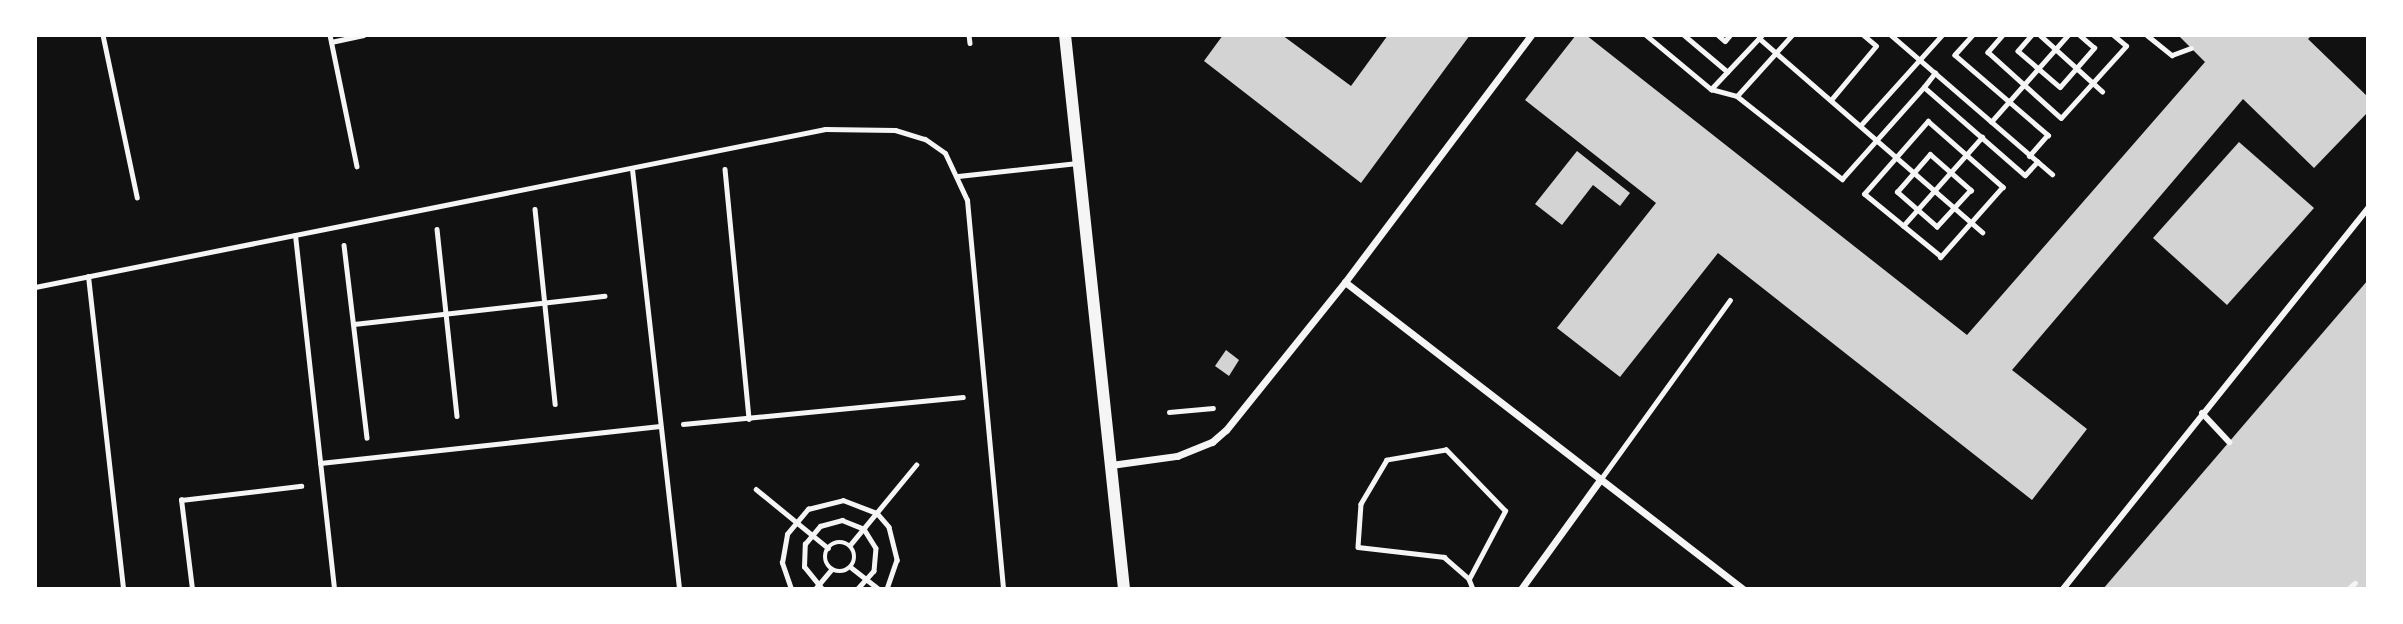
<!DOCTYPE html>
<html>
<head>
<meta charset="utf-8">
<style>
	body { margin:0 }
	#map { position:relative; width:2403px; height:624px; overflow:hidden; background:#111; font-family:"Fira Sans",sans-serif }
	div>[style] { position:absolute }
	.building>* { inset:0; background:#d3d3d3 }
	.path>* { height:4.5px; margin:-2.25px; padding:0 2.25px; transform-origin:2.25px; border-radius:2.25px; background:#f5f5f5 }
	.path>.ring { margin:-2.25px; padding:0; box-sizing:content-box; background:none; border:4.5px solid #f5f5f5; border-radius:50% }
	.service>* { height:5px; margin:-2.5px; padding:0 2.5px; transform-origin:2.5px; border-radius:2.5px; background:#f5f5f5 }
	.pedestrian>* { height:6px; margin:-3px; padding:0 3px; transform-origin:3px; border-radius:3px; background:#f5f5f5 }
	.minor>* { height:7px; margin:-3.5px; padding:0 3.5px; transform-origin:3.5px; border-radius:3.5px; background:#f5f5f5 }
	.tertiary>* { height:12px; margin:-6px; padding:0 6px; transform-origin:6px; border-radius:6px; background:#f5f5f5 }
	span { translate:-50% -50%; white-space:nowrap; text-align:center; line-height:1.15; -webkit-text-stroke:7px #fff; paint-order:stroke }
	.frame { position:absolute; inset:0; border:37px solid #fff; pointer-events:none }
</style>
</head>
<body>
<div id="map">
	<div class="building">
		<i style="clip-path:polygon(1223px 35px,1282px 35px,1351px 86px,1388px 35px,1470px 35px,1361px 183px,1204px 61px)"></i>
		<i style="clip-path:polygon(1576px 35px,1586px 35px,1967px 335px,2205px 62px,2178px 35px,2312px 35px,2308px 39px,2368px 97px,2368px 112px,2314px 168px,2243px 99px,2012px 370px,2087px 429px,2032px 500px,1718px 253px,1620px 377px,1557px 328px,1656px 203px,1525px 100px)"></i>
		<i style="clip-path:polygon(2239px 142px,2314px 208px,2227px 305px,2153px 238px)"></i>
		<i style="clip-path:polygon(1577px 151px,1630px 193px,1620px 206px,1593px 185px,1562px 225px,1535px 204px)"></i>
		<i style="clip-path:polygon(2368px 280px,2368px 589px,2103px 589px,2229px 442px)"></i>
		<i style="clip-path:polygon(1226px 350px,1239px 360px,1229px 376px,1215px 366px)"></i>
	</div>
	<div class="path">
		<i style="left:103px;top:35px;width:166px;rotate:78.1deg"></i>
		<i style="left:330px;top:35px;width:134px;rotate:78.4deg"></i>
		<i style="left:969px;top:35px;width:8px;rotate:83deg"></i>
		<i style="left:1646px;top:35px;width:85px;rotate:39.7deg"></i>
		<i style="left:1711px;top:89px;width:27px;rotate:15deg"></i>
		<i style="left:1737px;top:96px;width:134px;rotate:38.3deg"></i>
		<i style="left:1842px;top:179px;width:123px;rotate:-48.3deg"></i>
		<i style="left:1924px;top:87px;width:134px;rotate:41.1deg"></i>
		<i style="left:2025px;top:175px;width:18px;rotate:-47deg"></i>
		<i style="left:1684px;top:35px;width:57px;rotate:40.1deg"></i>
		<i style="left:1718px;top:35px;width:9px;rotate:41deg"></i>
		<i style="left:1725px;top:41px;width:8px;rotate:-50deg"></i>
		<i style="left:1891px;top:35px;width:213px;rotate:40.8deg"></i>
		<i style="left:1973px;top:35px;width:27px;rotate:132deg"></i>
		<i style="left:1955px;top:55px;width:123px;rotate:40.7deg"></i>
		<i style="left:2048px;top:135px;width:28px;rotate:131deg"></i>
		<i style="left:2003px;top:35px;width:23px;rotate:131deg"></i>
		<i style="left:1988px;top:52px;width:98px;rotate:42.1deg"></i>
		<i style="left:2061px;top:118px;width:97px;rotate:-47.9deg"></i>
		<i style="left:2126px;top:46px;width:17px;rotate:-140deg"></i>
		<i style="left:2032px;top:35px;width:21px;rotate:131deg"></i>
		<i style="left:2018px;top:51px;width:55px;rotate:40.6deg"></i>
		<i style="left:2060px;top:87px;width:52px;rotate:-48.9deg"></i>
		<i style="left:2094px;top:48px;width:20px;rotate:-139deg"></i>
		<i style="left:2040px;top:35px;width:84px;rotate:42.1deg"></i>
		<i style="left:2147px;top:35px;width:32px;rotate:39deg"></i>
		<i style="left:2172px;top:55px;width:20px;rotate:-20deg"></i>
		<i style="left:1759px;top:38px;width:296px;rotate:41deg"></i>
		<i style="left:331px;top:42px;width:33px;rotate:-12deg"></i>
		<i style="left:1924px;top:87px;width:18px;rotate:-52deg"></i>
		<i style="left:1712px;top:88px;width:73px;rotate:-46.7deg"></i>
		<i style="left:1737px;top:96px;width:82px;rotate:-48deg"></i>
		<i style="left:1831px;top:100px;width:70px;rotate:-50.2deg"></i>
		<i style="left:1876px;top:46px;width:17px;rotate:-140deg"></i>
		<i style="left:1928px;top:121px;width:100px;rotate:41.3deg"></i>
		<i style="left:2003px;top:187px;width:94px;rotate:131.5deg"></i>
		<i style="left:1941px;top:257px;width:99px;rotate:-140.7deg"></i>
		<i style="left:1864px;top:194px;width:97px;rotate:-48.8deg"></i>
		<i style="left:1991px;top:122px;width:116px;rotate:-48.5deg"></i>
		<i style="left:1860px;top:126px;width:122px;rotate:-48deg"></i>
		<i style="left:1930px;top:154px;width:55px;rotate:41.3deg"></i>
		<i style="left:1971px;top:190px;width:50px;rotate:132.6deg"></i>
		<i style="left:1937px;top:227px;width:53px;rotate:-138.8deg"></i>
		<i style="left:1897px;top:192px;width:50px;rotate:-49deg"></i>
		<i style="left:725px;top:169px;width:251px;rotate:84.5deg"></i>
		<i style="left:535px;top:209px;width:196px;rotate:84.1deg"></i>
		<i style="left:1903px;top:226px;width:119px;rotate:-48.4deg"></i>
		<i style="left:437px;top:229px;width:188px;rotate:83.9deg"></i>
		<i style="left:344px;top:245px;width:194px;rotate:83.2deg"></i>
		<i style="left:354px;top:324px;width:252px;rotate:-6.4deg"></i>
		<i style="left:1169px;top:412px;width:44px;rotate:-5.2deg"></i>
		<i style="left:683px;top:424px;width:281px;rotate:-5.5deg"></i>
		<i style="left:756px;top:489px;width:93px;rotate:39.3deg"></i>
		<i class="ring" style="left:825px;top:542px;width:25.5px;height:25.5px"></i>
		<i style="left:850px;top:545px;width:104px;rotate:-50.5deg"></i>
		<i style="left:852px;top:568px;width:34px;rotate:38deg"></i>
		<i style="left:1469px;top:579px;width:77px;rotate:-62.1deg"></i>
		<i style="left:1505px;top:511px;width:85px;rotate:-134deg"></i>
		<i style="left:1446px;top:450px;width:60px;rotate:170.4deg"></i>
		<i style="left:1387px;top:460px;width:51px;rotate:120.6deg"></i>
		<i style="left:1361px;top:504px;width:43px;rotate:94deg"></i>
		<i style="left:1358px;top:547px;width:87px;rotate:6.6deg"></i>
		<i style="left:1444px;top:557px;width:33px;rotate:41deg"></i>
		<i style="left:1469px;top:579px;width:11px;rotate:68deg"></i>
		<i style="left:192px;top:589px;width:90px;rotate:-97deg"></i>
		<i style="left:181px;top:500px;width:121px;rotate:-6.7deg"></i>
		<i style="left:791px;top:589px;width:28px;rotate:-109deg"></i>
		<i style="left:782px;top:563px;width:29px;rotate:-80deg"></i>
		<i style="left:787px;top:534px;width:33px;rotate:-50deg"></i>
		<i style="left:808px;top:509px;width:36px;rotate:-14deg"></i>
		<i style="left:843px;top:500px;width:36px;rotate:21deg"></i>
		<i style="left:877px;top:513px;width:18px;rotate:49deg"></i>
		<i style="left:889px;top:527px;width:34px;rotate:76deg"></i>
		<i style="left:897px;top:560px;width:31px;rotate:109deg"></i>
		<i style="left:815px;top:589px;width:25px;rotate:-50deg"></i>
		<i style="left:822px;top:589px;width:28px;rotate:-129deg"></i>
		<i style="left:804px;top:567px;width:23px;rotate:-88deg"></i>
		<i style="left:805px;top:544px;width:23px;rotate:-50deg"></i>
		<i style="left:820px;top:526px;width:23px;rotate:-15deg"></i>
		<i style="left:842px;top:520px;width:24px;rotate:22deg"></i>
		<i style="left:864px;top:529px;width:22px;rotate:58deg"></i>
		<i style="left:876px;top:548px;width:23px;rotate:95deg"></i>
		<i style="left:874px;top:571px;width:24px;rotate:132deg"></i>
		<i style="left:2348px;top:589px;width:9px;rotate:-41deg"></i>
	</div>
	<div class="service">
		<i style="left:632px;top:169px;width:423px;rotate:83.6deg"></i>
		<i style="left:958px;top:176px;width:120px;rotate:-6.2deg"></i>
		<i style="left:295px;top:235px;width:356px;rotate:83.7deg"></i>
		<i style="left:88px;top:276px;width:315px;rotate:83.6deg"></i>
		<i style="left:35px;top:287px;width:806px;rotate:-11.31deg"></i>
		<i style="left:825px;top:129px;width:70px;rotate:0.8deg"></i>
		<i style="left:895px;top:130px;width:31px;rotate:17deg"></i>
		<i style="left:925px;top:139px;width:24px;rotate:35deg"></i>
		<i style="left:945px;top:153px;width:52px;rotate:64.9deg"></i>
		<i style="left:967px;top:200px;width:391px;rotate:84.7deg"></i>
		<i style="left:320px;top:463px;width:342px;rotate:-6.2deg"></i>
		<i style="left:1600px;top:480px;width:222px;rotate:-54.2deg"></i>
	</div>
	<div class="pedestrian">
		<i style="left:2202px;top:413px;width:40px;rotate:47deg"></i>
		<i style="left:2063px;top:589px;width:488px;rotate:-51.3deg"></i>
	</div>
	<div class="minor">
		<i style="left:1345px;top:282px;width:503px;rotate:37.65deg"></i>
		<i style="left:1111px;top:465px;width:67px;rotate:-7.8deg"></i>
		<i style="left:1177px;top:456px;width:38px;rotate:-22deg"></i>
		<i style="left:1212px;top:442px;width:18px;rotate:-41deg"></i>
		<i style="left:1226px;top:430px;width:190px;rotate:-51.2deg"></i>
		<i style="left:1345px;top:282px;width:309px;rotate:-53deg"></i>
		<i style="left:1521px;top:589px;width:135px;rotate:-54.1deg"></i>
	</div>
	<div class="tertiary">
		<i style="left:1065px;top:35px;width:557px;rotate:83.92deg"></i>
	</div>
	<div class="frame"></div>
</div>
</body>
</html>
